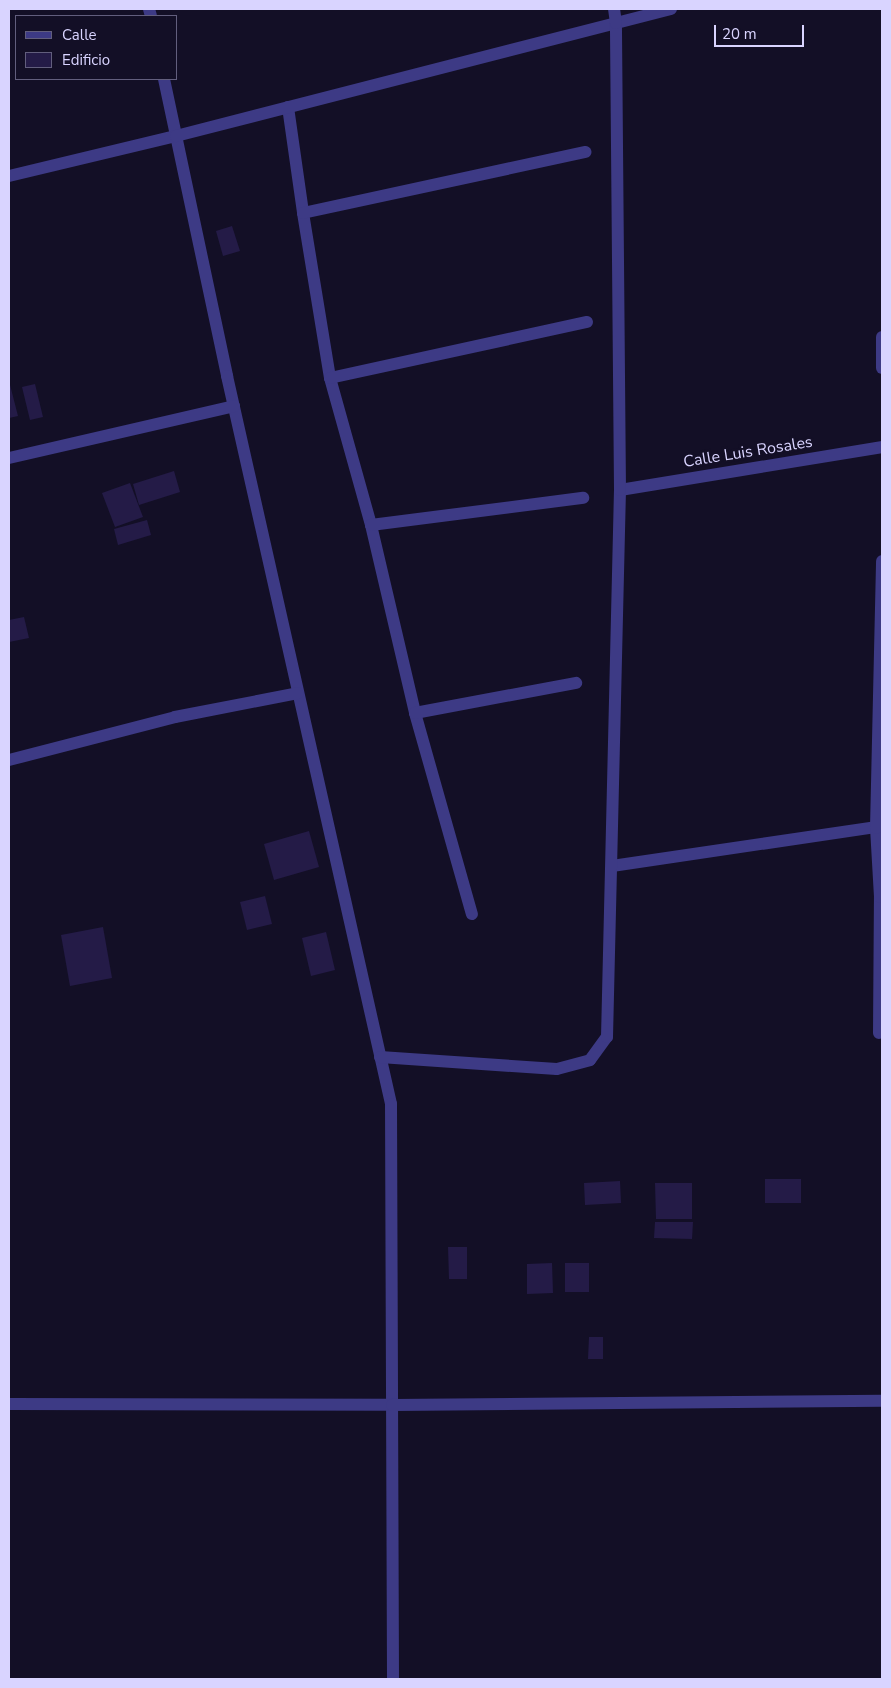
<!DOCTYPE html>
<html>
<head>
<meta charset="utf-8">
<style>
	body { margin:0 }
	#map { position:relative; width:891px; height:1688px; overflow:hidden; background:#130f26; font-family:"Nunito Sans",sans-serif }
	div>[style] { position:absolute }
	.building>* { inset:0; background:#241b47 }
	.street>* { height:12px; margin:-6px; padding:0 6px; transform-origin:6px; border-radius:6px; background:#3d3a85 }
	span { translate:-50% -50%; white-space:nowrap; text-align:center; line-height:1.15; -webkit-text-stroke:5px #130f26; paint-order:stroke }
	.street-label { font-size:16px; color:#d9d4ff }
	.frame { position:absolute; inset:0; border:10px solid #d9d4ff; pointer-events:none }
	.legend { position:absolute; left:15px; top:15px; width:162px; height:65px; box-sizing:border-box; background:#130f26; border:1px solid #625e7d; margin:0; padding:6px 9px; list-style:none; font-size:15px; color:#d9d4ff }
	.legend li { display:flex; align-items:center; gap:10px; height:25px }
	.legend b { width:25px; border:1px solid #625e7d }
	.scale { position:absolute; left:714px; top:25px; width:90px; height:22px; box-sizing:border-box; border:2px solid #d9d4ff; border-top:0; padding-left:6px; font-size:15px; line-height:18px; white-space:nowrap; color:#d9d4ff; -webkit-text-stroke:4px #130f26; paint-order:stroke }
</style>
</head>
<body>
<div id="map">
	<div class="building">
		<i style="clip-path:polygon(232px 226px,240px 251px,223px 256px,216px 231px)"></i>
		<i style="clip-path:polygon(9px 381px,18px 416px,9px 418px)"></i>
		<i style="clip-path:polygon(35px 384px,43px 417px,30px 420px,22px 387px)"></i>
		<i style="clip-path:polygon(174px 471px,180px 492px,139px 505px,133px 484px)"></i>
		<i style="clip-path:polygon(130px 483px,143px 517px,115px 527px,102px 493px)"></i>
		<i style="clip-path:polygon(147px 520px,151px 535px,118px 545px,114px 529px)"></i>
		<i style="clip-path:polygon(24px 617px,29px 638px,9px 642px,9px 620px)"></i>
		<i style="clip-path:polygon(309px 831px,319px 867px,274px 880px,264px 844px)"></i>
		<i style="clip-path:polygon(265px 896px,272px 924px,247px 930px,240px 902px)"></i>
		<i style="clip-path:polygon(103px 927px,112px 978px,70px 986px,61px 935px)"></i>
		<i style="clip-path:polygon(326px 932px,335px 970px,311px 976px,302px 938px)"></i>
		<i style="clip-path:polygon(765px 1179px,801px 1179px,801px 1203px,765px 1203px)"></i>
		<i style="clip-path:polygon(620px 1181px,621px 1203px,585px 1205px,584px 1183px)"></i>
		<i style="clip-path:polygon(655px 1183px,692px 1183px,692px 1219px,656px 1219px)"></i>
		<i style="clip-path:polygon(655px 1222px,693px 1222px,692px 1239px,654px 1238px)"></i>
		<i style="clip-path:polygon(448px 1247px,467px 1247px,467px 1279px,449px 1279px)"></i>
		<i style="clip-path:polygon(552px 1263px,553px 1293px,527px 1294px,527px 1264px)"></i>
		<i style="clip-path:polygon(565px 1263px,589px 1263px,589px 1292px,565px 1292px)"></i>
		<i style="clip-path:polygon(589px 1337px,603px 1337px,603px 1359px,588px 1359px)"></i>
	</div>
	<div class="street">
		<i style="left:149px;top:9px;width:7px;rotate:74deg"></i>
		<i style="left:164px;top:79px;width:304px;rotate:78deg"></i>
		<i style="left:227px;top:376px;width:746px;rotate:77.3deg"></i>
		<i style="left:391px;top:1104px;width:575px;rotate:89.8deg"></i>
		<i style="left:288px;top:107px;width:107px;rotate:81.9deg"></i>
		<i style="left:303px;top:213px;width:167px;rotate:80.7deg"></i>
		<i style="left:330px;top:378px;width:153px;rotate:74.4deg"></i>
		<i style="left:371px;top:525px;width:193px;rotate:76.8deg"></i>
		<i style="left:415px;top:713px;width:209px;rotate:74.2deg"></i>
		<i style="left:9px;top:176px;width:172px;rotate:-13.5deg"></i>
		<i style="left:176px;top:136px;width:511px;rotate:-14.39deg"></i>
		<i style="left:303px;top:213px;width:289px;rotate:-12.2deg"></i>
		<i style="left:882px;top:337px;width:31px;rotate:90deg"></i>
		<i style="left:330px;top:378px;width:263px;rotate:-12.3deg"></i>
		<i style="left:9px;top:458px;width:231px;rotate:-13deg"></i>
		<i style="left:620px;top:490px;width:266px;rotate:-9.3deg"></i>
		<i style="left:371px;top:525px;width:214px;rotate:-7.3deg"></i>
		<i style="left:415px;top:713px;width:164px;rotate:-10.6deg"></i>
		<i style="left:9px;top:760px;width:171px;rotate:-14.5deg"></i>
		<i style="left:175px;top:717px;width:125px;rotate:-11deg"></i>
		<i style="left:612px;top:866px;width:273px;rotate:-8.4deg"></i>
		<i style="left:879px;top:1033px;width:136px;rotate:-89.6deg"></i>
		<i style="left:880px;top:897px;width:69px;rotate:-93.3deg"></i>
		<i style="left:876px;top:828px;width:267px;rotate:-88.7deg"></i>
		<i style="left:380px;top:1057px;width:177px;rotate:3.9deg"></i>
		<i style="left:557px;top:1069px;width:34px;rotate:-15deg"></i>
		<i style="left:590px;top:1060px;width:29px;rotate:-54deg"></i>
		<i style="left:607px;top:1037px;width:547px;rotate:-88.64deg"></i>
		<i style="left:620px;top:490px;width:467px;rotate:-90.5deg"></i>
		<i style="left:616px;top:23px;width:14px;rotate:-98deg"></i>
		<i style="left:9px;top:1404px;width:383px;rotate:0.1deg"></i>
		<i style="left:392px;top:1405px;width:490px;rotate:-0.5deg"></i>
	</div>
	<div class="street-label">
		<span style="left:748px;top:452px;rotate:-9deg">Calle Luis Rosales</span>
	</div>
	<div class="frame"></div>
	<ul class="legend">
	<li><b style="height:6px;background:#3d3a85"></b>Calle</li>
	<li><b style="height:14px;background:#241b47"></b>Edificio</li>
	</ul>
	<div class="scale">20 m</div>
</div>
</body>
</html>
